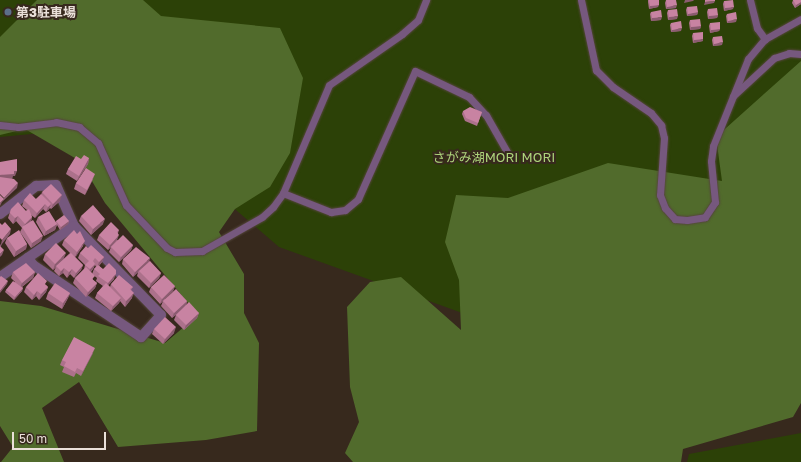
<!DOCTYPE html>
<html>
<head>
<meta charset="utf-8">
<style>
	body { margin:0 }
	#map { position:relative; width:801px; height:462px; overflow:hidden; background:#37291d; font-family:"Golos Text","Noto Sans JP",sans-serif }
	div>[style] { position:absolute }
	.green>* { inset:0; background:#2c4107 }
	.forest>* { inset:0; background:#516b2c }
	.roads { filter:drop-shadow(0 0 1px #54463b) drop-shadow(0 0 1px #54463b) }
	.service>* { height:7px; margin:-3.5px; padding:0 3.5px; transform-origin:3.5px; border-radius:3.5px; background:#76587e }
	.minor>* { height:10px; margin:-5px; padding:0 5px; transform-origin:5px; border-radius:5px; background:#76587e }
	.wall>* { inset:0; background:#ac718b }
	.shaded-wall>* { inset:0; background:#8c5c71 }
	.building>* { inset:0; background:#c883a2 }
	.dots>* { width:11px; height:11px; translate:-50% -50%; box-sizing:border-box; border:2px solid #37291d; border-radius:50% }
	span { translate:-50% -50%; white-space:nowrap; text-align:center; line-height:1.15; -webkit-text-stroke:4px #37291d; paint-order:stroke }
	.poi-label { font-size:13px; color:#eae0d9; font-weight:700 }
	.left { translate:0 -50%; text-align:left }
	.park-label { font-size:13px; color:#add47b }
	.scale { position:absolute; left:12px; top:432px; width:94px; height:18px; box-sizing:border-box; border:2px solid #eae0d9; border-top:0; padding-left:5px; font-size:12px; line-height:14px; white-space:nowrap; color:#eae0d9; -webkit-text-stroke:3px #37291d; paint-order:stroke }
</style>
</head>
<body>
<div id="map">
	<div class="green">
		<i style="clip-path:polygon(0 0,801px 0,801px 226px,490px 323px,279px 247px,136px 124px,0 137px)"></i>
		<i style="clip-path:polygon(801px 433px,801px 462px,687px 462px,689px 454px)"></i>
	</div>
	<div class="forest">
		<i style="clip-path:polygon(37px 0,143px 0,161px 16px,280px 28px,303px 78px,290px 153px,270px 187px,235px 209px,219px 232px,244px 274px,244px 313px,259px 343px,257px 431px,206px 440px,118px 447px,79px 382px,42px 408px,64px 462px,1px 462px,13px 447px,0 426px,0 301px,41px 306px,165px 343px,198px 315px,105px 203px,80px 161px,25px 129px,0 135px,0 37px)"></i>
		<i style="clip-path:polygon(801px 61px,801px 403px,793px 417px,683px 449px,681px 462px,353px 462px,345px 453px,359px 422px,350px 387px,347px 307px,370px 282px,401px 277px,461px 330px,459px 280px,445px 242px,456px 195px,508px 198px,608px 163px,722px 181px,716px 137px)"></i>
	</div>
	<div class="roads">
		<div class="service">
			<i style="left:581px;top:0;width:72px;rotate:77.9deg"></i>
			<i style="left:596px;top:70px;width:24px;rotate:45deg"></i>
			<i style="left:613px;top:87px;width:46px;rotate:34.4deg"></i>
			<i style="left:651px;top:113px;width:16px;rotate:50deg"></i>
			<i style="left:661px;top:125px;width:13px;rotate:77deg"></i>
			<i style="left:664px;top:138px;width:57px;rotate:94deg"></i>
			<i style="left:660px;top:195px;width:14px;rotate:69deg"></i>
			<i style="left:665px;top:208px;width:15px;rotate:48deg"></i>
			<i style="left:675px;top:219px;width:12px;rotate:5deg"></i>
			<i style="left:687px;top:220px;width:18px;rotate:-9deg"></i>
			<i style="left:705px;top:217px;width:18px;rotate:-56deg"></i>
			<i style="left:715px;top:202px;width:41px;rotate:-95.6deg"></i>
			<i style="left:711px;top:161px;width:15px;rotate:-82deg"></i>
			<i style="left:713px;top:146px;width:94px;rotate:-68.1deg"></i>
			<i style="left:748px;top:59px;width:26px;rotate:-50deg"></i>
			<i style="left:765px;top:39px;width:41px;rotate:-29.1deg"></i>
			<i style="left:750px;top:0;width:29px;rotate:76deg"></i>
			<i style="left:757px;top:28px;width:14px;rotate:54deg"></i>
			<i style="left:733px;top:96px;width:56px;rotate:-42.8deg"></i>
			<i style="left:774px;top:58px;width:16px;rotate:-18deg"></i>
			<i style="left:789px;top:53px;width:12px;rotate:5deg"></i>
			<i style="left:0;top:125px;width:18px;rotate:6deg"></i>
			<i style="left:18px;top:127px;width:38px;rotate:-7deg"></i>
			<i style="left:56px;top:122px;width:24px;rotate:12deg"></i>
			<i style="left:79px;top:127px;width:25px;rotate:40deg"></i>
			<i style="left:98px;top:143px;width:68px;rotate:65.7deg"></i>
			<i style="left:126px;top:205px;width:59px;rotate:46.4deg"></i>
			<i style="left:167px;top:248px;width:9px;rotate:27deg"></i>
			<i style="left:175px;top:252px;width:27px;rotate:-2deg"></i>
			<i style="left:202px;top:251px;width:69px;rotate:-29.5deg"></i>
			<i style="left:262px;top:217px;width:15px;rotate:-42deg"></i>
			<i style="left:273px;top:207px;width:17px;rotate:-54deg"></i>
			<i style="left:283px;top:193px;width:117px;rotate:-66.9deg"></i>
			<i style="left:329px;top:85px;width:89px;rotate:-34.9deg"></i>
			<i style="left:402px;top:34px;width:21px;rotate:-41deg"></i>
			<i style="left:418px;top:20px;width:22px;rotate:-68deg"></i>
			<i style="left:283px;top:193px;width:52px;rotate:21.6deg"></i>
			<i style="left:331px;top:212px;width:14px;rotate:-8deg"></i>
			<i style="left:345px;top:210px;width:17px;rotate:-40deg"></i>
			<i style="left:358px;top:199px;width:140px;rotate:-66deg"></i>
			<i style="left:415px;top:71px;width:60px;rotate:25.7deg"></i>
			<i style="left:469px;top:97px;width:25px;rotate:47deg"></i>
			<i style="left:486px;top:115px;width:48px;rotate:60.3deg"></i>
		</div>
		<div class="minor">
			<i style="left:0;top:214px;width:46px;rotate:-37.9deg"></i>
			<i style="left:36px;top:186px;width:20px;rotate:-3deg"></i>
			<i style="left:56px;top:185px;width:45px;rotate:66.3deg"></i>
			<i style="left:74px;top:226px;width:124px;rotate:45.7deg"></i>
			<i style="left:161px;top:315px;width:30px;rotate:132deg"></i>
			<i style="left:141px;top:337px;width:130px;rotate:-146.3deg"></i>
			<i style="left:33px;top:265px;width:9px;rotate:-126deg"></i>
			<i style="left:0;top:277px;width:90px;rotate:-34.6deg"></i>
		</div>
	</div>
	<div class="wall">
		<i style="clip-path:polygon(648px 0,659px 0,658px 7px,649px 9px,648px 2px)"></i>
		<i style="clip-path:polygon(666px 0,676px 8px,666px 9px,665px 3px)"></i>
		<i style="clip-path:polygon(793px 0,801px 0,801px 4px,795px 8px,792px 3px)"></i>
		<i style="clip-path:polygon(724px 1px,733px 9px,724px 11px,723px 4px)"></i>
		<i style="clip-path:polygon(687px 7px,698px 12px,697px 15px,687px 16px,686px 10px)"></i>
		<i style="clip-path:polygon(708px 9px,718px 15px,717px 18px,708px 19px,707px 12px)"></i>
		<i style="clip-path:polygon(668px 10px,677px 19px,668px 20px,667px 13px)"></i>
		<i style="clip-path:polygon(651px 12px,661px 20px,651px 21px,650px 14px)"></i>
		<i style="clip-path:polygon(727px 14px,736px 22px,727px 23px,726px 16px)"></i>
		<i style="clip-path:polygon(690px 20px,701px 26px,700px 29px,690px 30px,689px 23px)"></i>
		<i style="clip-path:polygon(671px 23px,681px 31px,671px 32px,670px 25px)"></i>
		<i style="clip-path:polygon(710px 23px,720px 29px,719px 31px,710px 33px,709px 26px)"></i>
		<i style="clip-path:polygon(693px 33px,703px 41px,693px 43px,692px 36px)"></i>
		<i style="clip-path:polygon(713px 37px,722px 45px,713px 46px,712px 40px)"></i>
		<i style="clip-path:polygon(463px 111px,482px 112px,477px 126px,465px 121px,462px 114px)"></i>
		<i style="clip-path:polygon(89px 158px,88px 164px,77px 181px,66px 174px,68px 169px,81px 159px)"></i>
		<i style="clip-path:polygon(93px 179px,85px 195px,74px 189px,76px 183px)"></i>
		<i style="clip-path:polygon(42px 192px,60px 201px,51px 209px,50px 208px,46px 212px,43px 209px,35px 218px,31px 215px,32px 217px,31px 221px,41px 241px,31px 248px,20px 232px,22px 228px,16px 221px,13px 224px,8px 218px,11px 209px,26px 211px,27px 210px,22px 206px,24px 200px,36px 199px,41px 195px)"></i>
		<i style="clip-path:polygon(81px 216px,103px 224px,91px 235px,79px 221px)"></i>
		<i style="clip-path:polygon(38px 217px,56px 222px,56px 221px,69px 221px,68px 224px,60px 230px,57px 225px,55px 230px,44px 236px,36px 222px)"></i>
		<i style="clip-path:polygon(119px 230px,118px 233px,117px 240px,133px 245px,131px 250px,119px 262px,109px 252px,111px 247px,108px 250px,97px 240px,99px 235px)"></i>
		<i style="clip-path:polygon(7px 238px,27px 244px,26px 249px,14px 257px,5px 243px)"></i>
		<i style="clip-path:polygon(64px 240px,83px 246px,75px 257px,83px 265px,81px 270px,74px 278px,70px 274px,67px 278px,63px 273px,59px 276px,54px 271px,56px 267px,53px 270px,43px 260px,45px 254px,64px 258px,59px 263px,70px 253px,62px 245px)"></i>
		<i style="clip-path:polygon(evenodd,88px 248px,104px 257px,102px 262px,99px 266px,114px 279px,108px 285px,110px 287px,111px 284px,133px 287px,131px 290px,132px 298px,125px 307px,120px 301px,119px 303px,111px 311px,95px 298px,97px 293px,103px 286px,96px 281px,97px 278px,92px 274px,93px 280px,97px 283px,95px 288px,86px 297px,73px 283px,75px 278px,84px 269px,85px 265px,78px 258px,80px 253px,88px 248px,95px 265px,96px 267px,94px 269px,92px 274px,91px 272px,93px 269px,95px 265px)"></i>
		<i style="clip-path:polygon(123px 259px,149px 261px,161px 273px,159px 278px,149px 288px,137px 276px,138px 272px,133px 277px,122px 264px)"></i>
		<i style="clip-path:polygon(13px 272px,35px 272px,33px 278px,22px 287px,23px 288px,22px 291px,14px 300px,5px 292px,6px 290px,15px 282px,11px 278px)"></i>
		<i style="clip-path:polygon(46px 285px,48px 287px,46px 292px,39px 300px,36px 296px,32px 300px,24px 292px,26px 287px)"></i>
		<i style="clip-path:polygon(175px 286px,173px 291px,165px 299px,187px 301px,186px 306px,199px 313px,197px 318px,184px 330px,174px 320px,176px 315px,181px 311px,172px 318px,161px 306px,163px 301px,160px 304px,149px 292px,151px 287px)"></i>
		<i style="clip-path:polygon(48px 293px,70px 293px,68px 298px,62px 309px,46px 299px)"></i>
		<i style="clip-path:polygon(154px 329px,174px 333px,163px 344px,152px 334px)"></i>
		<i style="clip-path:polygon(93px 353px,81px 376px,76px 373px,74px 377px,62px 372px,64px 367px,60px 365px,62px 360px)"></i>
	</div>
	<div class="shaded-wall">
		<i style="clip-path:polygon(685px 0,694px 0,693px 1px,684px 3px)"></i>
		<i style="clip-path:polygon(715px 1px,714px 3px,704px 5px,705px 2px)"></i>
		<i style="clip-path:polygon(801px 2px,801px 4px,795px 8px,796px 5px)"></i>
		<i style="clip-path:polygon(659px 5px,658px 7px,649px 9px,650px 6px)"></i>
		<i style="clip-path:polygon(677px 5px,676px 8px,666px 9px,667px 7px)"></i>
		<i style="clip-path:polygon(734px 7px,733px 9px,724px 11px,725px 8px)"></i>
		<i style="clip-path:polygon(698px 12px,697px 15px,687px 16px,688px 14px)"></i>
		<i style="clip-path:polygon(718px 15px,717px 18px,708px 19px,709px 16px)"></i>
		<i style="clip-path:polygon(678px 16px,677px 19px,668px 20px,669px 17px)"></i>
		<i style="clip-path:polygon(662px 17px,661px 20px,651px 21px,652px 18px)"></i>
		<i style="clip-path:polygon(737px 19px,736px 22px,727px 23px,728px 21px)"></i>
		<i style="clip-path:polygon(701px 26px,700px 29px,690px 30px,691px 27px)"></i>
		<i style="clip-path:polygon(682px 28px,681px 31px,671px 32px,672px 30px)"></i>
		<i style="clip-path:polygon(720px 29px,719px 31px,710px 33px,711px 30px)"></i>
		<i style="clip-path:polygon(703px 39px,703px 41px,693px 43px,694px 40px)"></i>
		<i style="clip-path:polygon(723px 42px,722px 45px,713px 46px,714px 44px)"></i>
		<i style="clip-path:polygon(89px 158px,88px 164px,77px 181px,79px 176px)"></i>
		<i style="clip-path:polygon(14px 171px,17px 171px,15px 176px,13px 176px,12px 180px,0 180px,0 175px)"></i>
		<i style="clip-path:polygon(95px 174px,93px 179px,85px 195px,87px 190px)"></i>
		<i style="clip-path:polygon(18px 183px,17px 188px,2px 202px,0 206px,0 203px,3px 200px,4px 198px)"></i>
		<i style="clip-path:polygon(62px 195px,60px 201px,51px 209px,53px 204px)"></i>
		<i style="clip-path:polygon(45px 204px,43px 209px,35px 218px,37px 213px)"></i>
		<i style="clip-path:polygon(51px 204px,49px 209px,46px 212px,48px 207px)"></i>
		<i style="clip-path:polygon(18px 216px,16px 221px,13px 224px,15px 218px)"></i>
		<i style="clip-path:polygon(32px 217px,31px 222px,23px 229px,25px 224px)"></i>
		<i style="clip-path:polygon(105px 219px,103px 224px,91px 235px,93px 229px)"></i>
		<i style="clip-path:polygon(69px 221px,68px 224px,60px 230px,61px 227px)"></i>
		<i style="clip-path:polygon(57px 224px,55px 230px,44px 236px,46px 231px)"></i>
		<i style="clip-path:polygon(11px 229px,10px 234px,2px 244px,0 248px,0 245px,1px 244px,2px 240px)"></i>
		<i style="clip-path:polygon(119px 235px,117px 240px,108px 250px,110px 245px)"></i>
		<i style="clip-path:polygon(43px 236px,41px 241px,31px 248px,32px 243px)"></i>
		<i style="clip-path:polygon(85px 241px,83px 246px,75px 258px,77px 252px)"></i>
		<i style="clip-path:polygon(27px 244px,26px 249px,14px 257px,16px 251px)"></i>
		<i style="clip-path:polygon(133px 245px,131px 250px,119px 262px,121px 257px)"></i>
		<i style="clip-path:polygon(4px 250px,2px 255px,0 257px,0 254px)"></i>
		<i style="clip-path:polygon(66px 253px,64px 258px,53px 270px,55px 264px)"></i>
		<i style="clip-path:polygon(104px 257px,102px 262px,97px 268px,99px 262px)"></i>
		<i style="clip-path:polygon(150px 258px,149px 263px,139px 271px,133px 277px,135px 272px)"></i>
		<i style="clip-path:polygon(95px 264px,93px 269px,88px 275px,90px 269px)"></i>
		<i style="clip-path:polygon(83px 265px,81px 270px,74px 278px,76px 273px)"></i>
		<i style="clip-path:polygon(64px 268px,63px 273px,59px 276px,61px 271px)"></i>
		<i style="clip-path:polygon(72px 269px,70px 274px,67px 278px,69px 272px)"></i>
		<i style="clip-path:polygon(35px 272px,33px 278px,20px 288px,22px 283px)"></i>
		<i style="clip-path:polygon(161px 273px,159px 278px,149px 288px,151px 283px)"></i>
		<i style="clip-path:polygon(116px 274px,114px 279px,106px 288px,108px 283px)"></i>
		<i style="clip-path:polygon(8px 281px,7px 284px,0 293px,0 291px)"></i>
		<i style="clip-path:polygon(97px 283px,95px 288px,86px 297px,88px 292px)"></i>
		<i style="clip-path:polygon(175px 286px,173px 291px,160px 304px,162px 299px)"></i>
		<i style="clip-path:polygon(48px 287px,46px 292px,39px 300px,41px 294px)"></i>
		<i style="clip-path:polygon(23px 288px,22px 291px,14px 300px,15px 297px)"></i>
		<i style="clip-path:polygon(37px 291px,36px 296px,32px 300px,34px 295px)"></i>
		<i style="clip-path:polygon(70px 293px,68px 298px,62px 309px,63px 303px)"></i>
		<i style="clip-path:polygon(134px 293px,132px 298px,125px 307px,126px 301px)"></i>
		<i style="clip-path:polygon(121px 298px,119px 303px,111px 311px,113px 306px)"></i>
		<i style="clip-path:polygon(187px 301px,186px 306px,172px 318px,174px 313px)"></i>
		<i style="clip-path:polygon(199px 313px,197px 318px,184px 330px,186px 325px)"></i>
		<i style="clip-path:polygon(176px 327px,174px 333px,163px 344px,165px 339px)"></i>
		<i style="clip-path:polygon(95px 348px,93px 353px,81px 376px,83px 371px)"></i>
	</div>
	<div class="building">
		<i style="clip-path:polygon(649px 0,659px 0,659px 5px,650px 6px)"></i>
		<i style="clip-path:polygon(666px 0,676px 0,677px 5px,667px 7px)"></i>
		<i style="clip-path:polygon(705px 0,715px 0,715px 1px,705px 2px)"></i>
		<i style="clip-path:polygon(733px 0,734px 7px,725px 8px,724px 1px)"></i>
		<i style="clip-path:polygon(793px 0,801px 0,801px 2px,796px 5px)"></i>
		<i style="clip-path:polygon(697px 6px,698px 12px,688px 14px,687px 7px)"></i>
		<i style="clip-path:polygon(717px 8px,718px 15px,709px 16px,708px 9px)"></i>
		<i style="clip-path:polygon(677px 9px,678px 16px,669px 17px,668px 10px)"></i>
		<i style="clip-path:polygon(661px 10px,662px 17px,652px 18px,651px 12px)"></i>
		<i style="clip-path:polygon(736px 12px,737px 19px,728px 21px,727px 14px)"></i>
		<i style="clip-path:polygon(700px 19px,701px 26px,691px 27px,690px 20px)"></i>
		<i style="clip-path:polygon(681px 21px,682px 28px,672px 30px,671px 23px)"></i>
		<i style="clip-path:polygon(720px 22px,720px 29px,711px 30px,710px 23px)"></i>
		<i style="clip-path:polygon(703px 32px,703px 39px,694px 40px,693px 33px)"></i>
		<i style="clip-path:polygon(722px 36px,723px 42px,714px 44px,713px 37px)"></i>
		<i style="clip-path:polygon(470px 107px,482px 112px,478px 123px,466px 118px,463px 111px)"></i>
		<i style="clip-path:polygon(84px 155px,89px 158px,79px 176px,68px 169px,76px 156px,81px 159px)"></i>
		<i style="clip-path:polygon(17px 159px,17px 171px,14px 171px,14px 174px,0 175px,0 162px)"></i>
		<i style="clip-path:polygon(86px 168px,95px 174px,87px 190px,76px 183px)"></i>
		<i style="clip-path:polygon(0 177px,14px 179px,18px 183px,4px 198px,0 194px)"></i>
		<i style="clip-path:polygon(51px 184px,62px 195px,53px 204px,42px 192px)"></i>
		<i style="clip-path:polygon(30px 193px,36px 199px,41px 194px,51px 204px,48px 207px,45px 204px,37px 213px,24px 200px)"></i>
		<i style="clip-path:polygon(0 195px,4px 199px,0 203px)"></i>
		<i style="clip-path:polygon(18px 202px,26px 211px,29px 209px,32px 217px,25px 224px,18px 216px,15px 218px,10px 213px,11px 209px)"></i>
		<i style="clip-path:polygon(93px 205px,105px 219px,93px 229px,81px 216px)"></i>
		<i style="clip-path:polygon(49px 211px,57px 224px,46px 231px,38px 217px)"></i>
		<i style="clip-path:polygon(64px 215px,69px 221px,61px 227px,56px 221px)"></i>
		<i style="clip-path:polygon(33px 220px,43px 236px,32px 243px,22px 227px)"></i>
		<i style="clip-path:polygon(5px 222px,11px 229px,2px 240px,0 238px,0 223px,2px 225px)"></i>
		<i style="clip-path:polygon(111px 222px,119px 230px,117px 232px,119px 235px,110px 245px,99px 235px)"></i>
		<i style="clip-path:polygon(19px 230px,27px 244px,16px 251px,7px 238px)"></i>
		<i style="clip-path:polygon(74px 230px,77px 234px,80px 231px,85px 241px,77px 252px,64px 240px)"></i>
		<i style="clip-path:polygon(123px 235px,133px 245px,121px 257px,111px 247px)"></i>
		<i style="clip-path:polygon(56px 243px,66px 253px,55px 264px,45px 254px)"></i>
		<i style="clip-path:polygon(91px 245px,104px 257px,99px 262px,95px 258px,93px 261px,95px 264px,90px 269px,85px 265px,89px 261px,80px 253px,86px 246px,88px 248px)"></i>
		<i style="clip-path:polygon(0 246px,4px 250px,0 254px)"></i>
		<i style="clip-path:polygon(136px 247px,150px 258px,135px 272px,123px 259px)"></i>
		<i style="clip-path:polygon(71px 253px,83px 265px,76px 273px,72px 269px,69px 272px,64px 268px,61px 271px,56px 266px)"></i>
		<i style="clip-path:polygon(150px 261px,161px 273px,151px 283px,139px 271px)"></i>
		<i style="clip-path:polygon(26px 263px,35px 272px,22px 283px,13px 272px)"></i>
		<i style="clip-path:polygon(109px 263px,116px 270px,116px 274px,108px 283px,98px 276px,100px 274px,94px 269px,98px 265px,103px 269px)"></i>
		<i style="clip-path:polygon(86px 267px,95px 276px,92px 279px,97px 283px,88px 292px,75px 278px)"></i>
		<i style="clip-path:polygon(38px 273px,47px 281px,45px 284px,48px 287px,41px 294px,37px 291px,34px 295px,26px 287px)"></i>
		<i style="clip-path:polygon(119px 275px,133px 287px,130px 289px,134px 293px,126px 301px,111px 284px)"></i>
		<i style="clip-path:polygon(164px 275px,175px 286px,162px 299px,151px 287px)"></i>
		<i style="clip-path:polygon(1px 276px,8px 281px,0 291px,0 277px)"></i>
		<i style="clip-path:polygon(13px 281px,23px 288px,15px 297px,6px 290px)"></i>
		<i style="clip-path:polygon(55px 283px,70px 293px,63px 303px,48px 293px)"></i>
		<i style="clip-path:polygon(106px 283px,121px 298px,113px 306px,97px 293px)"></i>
		<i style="clip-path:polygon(176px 289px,187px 301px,174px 313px,163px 301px)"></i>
		<i style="clip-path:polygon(189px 302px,199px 313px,186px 325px,176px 315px)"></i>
		<i style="clip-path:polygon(165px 317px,176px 327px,165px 339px,154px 329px)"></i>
		<i style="clip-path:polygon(74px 337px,95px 348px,83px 371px,77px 368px,75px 372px,64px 366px,66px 362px,62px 360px)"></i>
	</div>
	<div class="dots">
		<i style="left:8px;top:12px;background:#5c6f8a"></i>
	</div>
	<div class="poi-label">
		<span class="left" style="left:16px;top:12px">第3駐車場</span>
	</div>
	<div class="park-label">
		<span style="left:494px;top:157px">さがみ湖MORI MORI</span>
	</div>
	<div class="scale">50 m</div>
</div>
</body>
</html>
